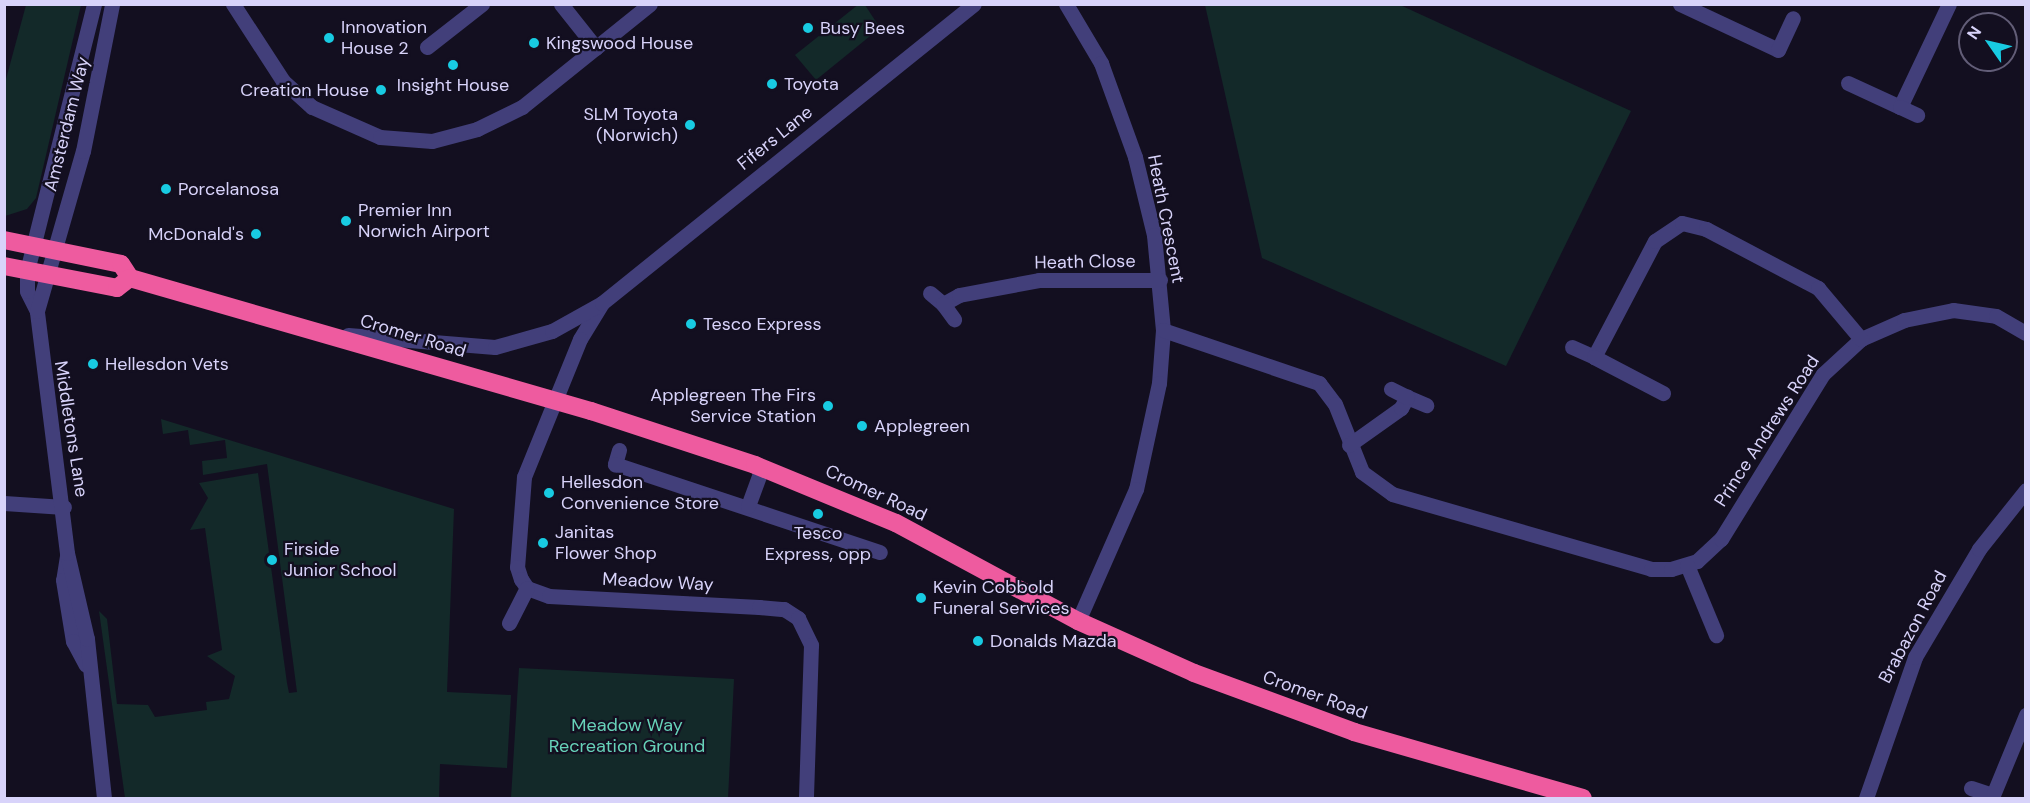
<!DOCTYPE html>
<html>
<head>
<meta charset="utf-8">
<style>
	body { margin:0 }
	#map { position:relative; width:2030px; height:803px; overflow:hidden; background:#130f20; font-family:"DM Sans",sans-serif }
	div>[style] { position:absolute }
	.green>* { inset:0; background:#132929 }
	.minor>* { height:15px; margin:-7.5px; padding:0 7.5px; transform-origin:7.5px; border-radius:7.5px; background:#423f7a }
	.highway>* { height:18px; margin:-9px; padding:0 9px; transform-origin:9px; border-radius:9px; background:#ee5b9f }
	.dots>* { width:16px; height:16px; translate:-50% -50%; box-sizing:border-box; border:3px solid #130f20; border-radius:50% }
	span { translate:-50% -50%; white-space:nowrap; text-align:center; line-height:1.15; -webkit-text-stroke:4.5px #130f20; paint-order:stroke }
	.poi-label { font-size:18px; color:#d8d3fa }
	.left { translate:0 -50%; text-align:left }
	.right { translate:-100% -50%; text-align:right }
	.street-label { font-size:18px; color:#d8d3fa }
	.park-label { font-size:18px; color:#67d2b9 }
	.frame { position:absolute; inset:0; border:6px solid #d8d3fa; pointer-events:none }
	.north { position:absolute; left:1958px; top:12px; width:60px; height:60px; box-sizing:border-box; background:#130f20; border:2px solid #625d77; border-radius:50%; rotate:304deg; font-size:16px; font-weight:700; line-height:24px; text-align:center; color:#d8d3fa }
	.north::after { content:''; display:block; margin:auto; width:21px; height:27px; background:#18cbe2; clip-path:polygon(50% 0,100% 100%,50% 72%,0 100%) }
</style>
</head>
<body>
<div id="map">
	<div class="green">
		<i style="clip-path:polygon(859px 4px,865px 5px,880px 28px,816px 80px,795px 55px)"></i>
		<i style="clip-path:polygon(26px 5px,81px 5px,36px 198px,27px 209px,5px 216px,5px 83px)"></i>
		<i style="clip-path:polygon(1205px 5px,1400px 5px,1631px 111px,1506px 366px,1262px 258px)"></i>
		<i style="clip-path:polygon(161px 419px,454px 509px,447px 692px,511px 695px,507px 768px,440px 764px,439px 798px,125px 798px,99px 611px,107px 619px,117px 704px,148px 705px,155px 717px,207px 710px,206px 702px,229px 699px,235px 676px,207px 656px,222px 650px,205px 528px,190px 530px,208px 498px,199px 483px,258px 473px,287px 683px,289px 693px,297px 692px,267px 464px,203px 475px,202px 461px,227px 458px,225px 440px,190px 445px,188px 430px,163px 434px)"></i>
		<i style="clip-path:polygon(519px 668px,734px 679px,728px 798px,511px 798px)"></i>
	</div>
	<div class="minor">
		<i style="left:233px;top:4px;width:92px;rotate:57deg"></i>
		<i style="left:283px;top:81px;width:39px;rotate:42deg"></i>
		<i style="left:312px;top:107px;width:74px;rotate:23.8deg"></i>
		<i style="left:380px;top:137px;width:52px;rotate:4.4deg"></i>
		<i style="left:432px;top:141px;width:47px;rotate:-14.9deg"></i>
		<i style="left:477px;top:129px;width:50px;rotate:-26.1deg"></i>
		<i style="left:522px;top:107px;width:164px;rotate:-38.8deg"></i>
		<i style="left:561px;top:4px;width:56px;rotate:51.5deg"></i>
		<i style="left:1066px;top:4px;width:69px;rotate:59.3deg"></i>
		<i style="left:1101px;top:63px;width:100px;rotate:70.1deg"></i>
		<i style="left:1135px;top:157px;width:80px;rotate:76.3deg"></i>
		<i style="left:1154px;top:235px;width:95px;rotate:84.6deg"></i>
		<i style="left:1163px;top:330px;width:53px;rotate:94.3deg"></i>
		<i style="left:1159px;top:383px;width:108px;rotate:102.2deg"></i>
		<i style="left:1136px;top:489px;width:144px;rotate:113.7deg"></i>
		<i style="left:1680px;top:4px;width:108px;rotate:25.1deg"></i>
		<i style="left:1778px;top:50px;width:35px;rotate:-65deg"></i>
		<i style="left:427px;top:47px;width:70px;rotate:-38deg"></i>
		<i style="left:1848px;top:83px;width:57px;rotate:24.8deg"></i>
		<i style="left:1900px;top:107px;width:114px;rotate:-64.6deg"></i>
		<i style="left:1900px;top:107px;width:19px;rotate:25deg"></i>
		<i style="left:930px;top:293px;width:17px;rotate:40deg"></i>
		<i style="left:943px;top:304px;width:18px;rotate:-29deg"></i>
		<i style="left:959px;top:295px;width:81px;rotate:-10.6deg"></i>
		<i style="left:1039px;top:280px;width:121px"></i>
		<i style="left:602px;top:303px;width:42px;rotate:121.4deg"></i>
		<i style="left:580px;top:339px;width:149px;rotate:112.1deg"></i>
		<i style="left:524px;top:477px;width:90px;rotate:94.4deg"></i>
		<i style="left:517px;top:567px;width:13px;rotate:72deg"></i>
		<i style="left:521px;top:579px;width:11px;rotate:56deg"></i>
		<i style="left:527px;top:588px;width:23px;rotate:20deg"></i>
		<i style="left:549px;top:596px;width:210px;rotate:3deg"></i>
		<i style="left:759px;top:607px;width:25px;rotate:5deg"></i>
		<i style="left:784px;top:609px;width:17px;rotate:33deg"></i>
		<i style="left:798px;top:618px;width:30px;rotate:64deg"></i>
		<i style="left:811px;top:645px;width:153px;rotate:91.9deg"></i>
		<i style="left:943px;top:304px;width:19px;rotate:54deg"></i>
		<i style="left:37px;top:311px;width:22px;rotate:-117deg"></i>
		<i style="left:27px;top:291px;width:20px;rotate:-90deg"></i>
		<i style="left:27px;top:271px;width:275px;rotate:-75.9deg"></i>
		<i style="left:1163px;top:330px;width:165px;rotate:18.8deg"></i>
		<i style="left:1319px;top:383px;width:26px;rotate:53deg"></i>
		<i style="left:1335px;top:404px;width:73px;rotate:68.3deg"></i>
		<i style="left:1362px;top:472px;width:37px;rotate:36deg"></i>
		<i style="left:1392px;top:494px;width:270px;rotate:16.1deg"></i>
		<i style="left:1651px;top:569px;width:20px"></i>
		<i style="left:1671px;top:569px;width:27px;rotate:-17deg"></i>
		<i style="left:1697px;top:561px;width:33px;rotate:-43deg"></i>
		<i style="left:1721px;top:539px;width:194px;rotate:-58.3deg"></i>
		<i style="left:1823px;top:374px;width:52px;rotate:-42.6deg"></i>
		<i style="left:1861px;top:339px;width:47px;rotate:-23.8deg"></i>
		<i style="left:1904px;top:320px;width:50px;rotate:-11.5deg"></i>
		<i style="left:1953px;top:310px;width:43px;rotate:7.9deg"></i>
		<i style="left:1996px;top:316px;width:34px;rotate:30deg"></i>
		<i style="left:348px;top:335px;width:147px;rotate:4.7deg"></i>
		<i style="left:495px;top:347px;width:59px;rotate:-15.7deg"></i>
		<i style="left:552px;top:331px;width:57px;rotate:-29.2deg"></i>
		<i style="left:602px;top:303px;width:477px;rotate:-38.8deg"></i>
		<i style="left:1572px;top:347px;width:24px;rotate:24deg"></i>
		<i style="left:1594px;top:357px;width:131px;rotate:-62.3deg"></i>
		<i style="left:1655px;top:241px;width:32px;rotate:-34deg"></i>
		<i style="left:1682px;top:223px;width:25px;rotate:14deg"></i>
		<i style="left:1706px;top:229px;width:127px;rotate:27.8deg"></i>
		<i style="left:1818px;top:288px;width:67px;rotate:49.9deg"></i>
		<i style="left:1594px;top:357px;width:78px;rotate:27.6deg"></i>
		<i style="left:1407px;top:397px;width:21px;rotate:23deg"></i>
		<i style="left:1349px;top:445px;width:64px;rotate:-35.4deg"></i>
		<i style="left:1401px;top:408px;width:13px;rotate:-61deg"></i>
		<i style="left:1407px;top:397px;width:18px;rotate:-153deg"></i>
		<i style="left:619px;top:450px;width:15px;rotate:106deg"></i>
		<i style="left:615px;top:464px;width:279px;rotate:18.4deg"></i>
		<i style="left:4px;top:503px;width:60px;rotate:3.8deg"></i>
		<i style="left:748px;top:506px;width:40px;rotate:-69.8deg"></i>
		<i style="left:67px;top:556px;width:24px;rotate:99deg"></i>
		<i style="left:63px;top:580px;width:62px;rotate:80.7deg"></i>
		<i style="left:73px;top:641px;width:27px;rotate:62deg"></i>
		<i style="left:1687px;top:565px;width:76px;rotate:67.5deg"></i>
		<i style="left:509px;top:623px;width:39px;rotate:-63deg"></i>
		<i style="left:1971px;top:788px;width:23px;rotate:18deg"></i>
		<i style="left:1993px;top:795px;width:87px;rotate:-67.6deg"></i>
		<i style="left:104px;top:798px;width:160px;rotate:-96.1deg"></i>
		<i style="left:87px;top:639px;width:88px;rotate:-103.1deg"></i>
		<i style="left:67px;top:553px;width:244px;rotate:-97.1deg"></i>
		<i style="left:37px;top:311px;width:166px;rotate:-74deg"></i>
		<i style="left:83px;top:151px;width:150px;rotate:-78.8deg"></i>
		<i style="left:1866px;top:798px;width:149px;rotate:-70.8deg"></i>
		<i style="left:1915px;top:657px;width:126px;rotate:-59.3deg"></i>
		<i style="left:1979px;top:549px;width:75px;rotate:-51.5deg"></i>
	</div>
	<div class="highway">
		<i style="left:4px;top:240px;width:119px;rotate:11.6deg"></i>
		<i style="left:121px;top:264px;width:17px;rotate:57deg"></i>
		<i style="left:130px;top:278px;width:480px;rotate:16.1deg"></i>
		<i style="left:591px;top:411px;width:173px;rotate:18.2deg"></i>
		<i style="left:755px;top:465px;width:152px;rotate:22.4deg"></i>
		<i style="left:896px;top:523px;width:207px;rotate:28.3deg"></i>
		<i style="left:1078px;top:621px;width:127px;rotate:24.1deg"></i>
		<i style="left:1194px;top:673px;width:171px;rotate:20.2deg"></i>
		<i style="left:1354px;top:732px;width:238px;rotate:16.1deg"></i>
		<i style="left:4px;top:266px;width:115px;rotate:11deg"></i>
		<i style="left:117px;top:288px;width:16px;rotate:-38deg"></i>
	</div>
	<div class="dots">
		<i style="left:808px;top:28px;background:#18cbe2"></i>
		<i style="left:329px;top:38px;background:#18cbe2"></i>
		<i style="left:534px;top:43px;background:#18cbe2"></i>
		<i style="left:453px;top:65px;background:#18cbe2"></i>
		<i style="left:772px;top:84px;background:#18cbe2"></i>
		<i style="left:381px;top:90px;background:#18cbe2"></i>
		<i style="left:690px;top:125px;background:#18cbe2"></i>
		<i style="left:166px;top:189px;background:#18cbe2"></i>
		<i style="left:346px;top:221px;background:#18cbe2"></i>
		<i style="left:256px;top:234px;background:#18cbe2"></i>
		<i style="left:691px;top:324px;background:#18cbe2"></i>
		<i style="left:93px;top:364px;background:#18cbe2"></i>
		<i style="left:828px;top:406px;background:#18cbe2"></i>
		<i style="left:862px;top:426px;background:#18cbe2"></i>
		<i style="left:549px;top:493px;background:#18cbe2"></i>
		<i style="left:818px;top:514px;background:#18cbe2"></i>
		<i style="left:543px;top:543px;background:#18cbe2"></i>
		<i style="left:272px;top:560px;background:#18cbe2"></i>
		<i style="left:921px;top:598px;background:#18cbe2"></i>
		<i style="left:978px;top:641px;background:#18cbe2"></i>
	</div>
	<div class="poi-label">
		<span class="left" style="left:341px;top:38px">Innovation<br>House 2</span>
		<span class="left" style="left:820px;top:28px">Busy Bees</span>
		<span class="left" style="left:546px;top:43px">Kingswood House</span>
		<span class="left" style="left:784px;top:84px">Toyota</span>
		<span style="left:453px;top:85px">Insight House</span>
		<span class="right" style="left:369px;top:90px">Creation House</span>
		<span class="right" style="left:678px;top:125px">SLM Toyota<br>(Norwich)</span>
		<span class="left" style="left:178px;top:189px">Porcelanosa</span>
		<span class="left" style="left:358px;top:221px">Premier Inn<br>Norwich Airport</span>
		<span class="right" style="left:244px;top:234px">McDonald's</span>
		<span class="left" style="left:703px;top:324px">Tesco Express</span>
		<span class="left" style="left:105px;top:364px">Hellesdon Vets</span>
		<span class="right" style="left:816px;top:406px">Applegreen The Firs<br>Service Station</span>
		<span class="left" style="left:874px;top:426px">Applegreen</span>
		<span class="left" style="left:561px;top:493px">Hellesdon<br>Convenience Store</span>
		<span class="left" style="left:555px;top:543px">Janitas<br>Flower Shop</span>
		<span style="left:818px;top:544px">Tesco<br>Express, opp</span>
		<span class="left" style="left:284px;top:560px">Firside<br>Junior School</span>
		<span class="left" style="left:933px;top:598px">Kevin Cobbold<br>Funeral Services</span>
		<span class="left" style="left:990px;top:641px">Donalds Mazda</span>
	</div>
	<div class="street-label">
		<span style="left:67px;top:124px;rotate:-76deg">Amsterdam Way</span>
		<span style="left:775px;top:138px;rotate:-39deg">Fifers Lane</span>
		<span style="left:1166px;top:219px;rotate:79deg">Heath Crescent</span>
		<span style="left:1085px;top:262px;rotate:-1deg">Heath Close</span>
		<span style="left:413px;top:336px;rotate:17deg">Cromer Road</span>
		<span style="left:71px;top:429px;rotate:81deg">Middletons Lane</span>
		<span style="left:1767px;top:431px;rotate:-57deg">Prince Andrews Road</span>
		<span style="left:876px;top:493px;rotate:25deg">Cromer Road</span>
		<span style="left:658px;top:582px;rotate:3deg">Meadow Way</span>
		<span style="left:1913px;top:627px;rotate:-62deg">Brabazon Road</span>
		<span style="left:1315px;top:695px;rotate:20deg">Cromer Road</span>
	</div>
	<div class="park-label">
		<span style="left:627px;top:736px">Meadow Way<br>Recreation Ground</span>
	</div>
	<div class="frame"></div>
	<div class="north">N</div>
</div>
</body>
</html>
